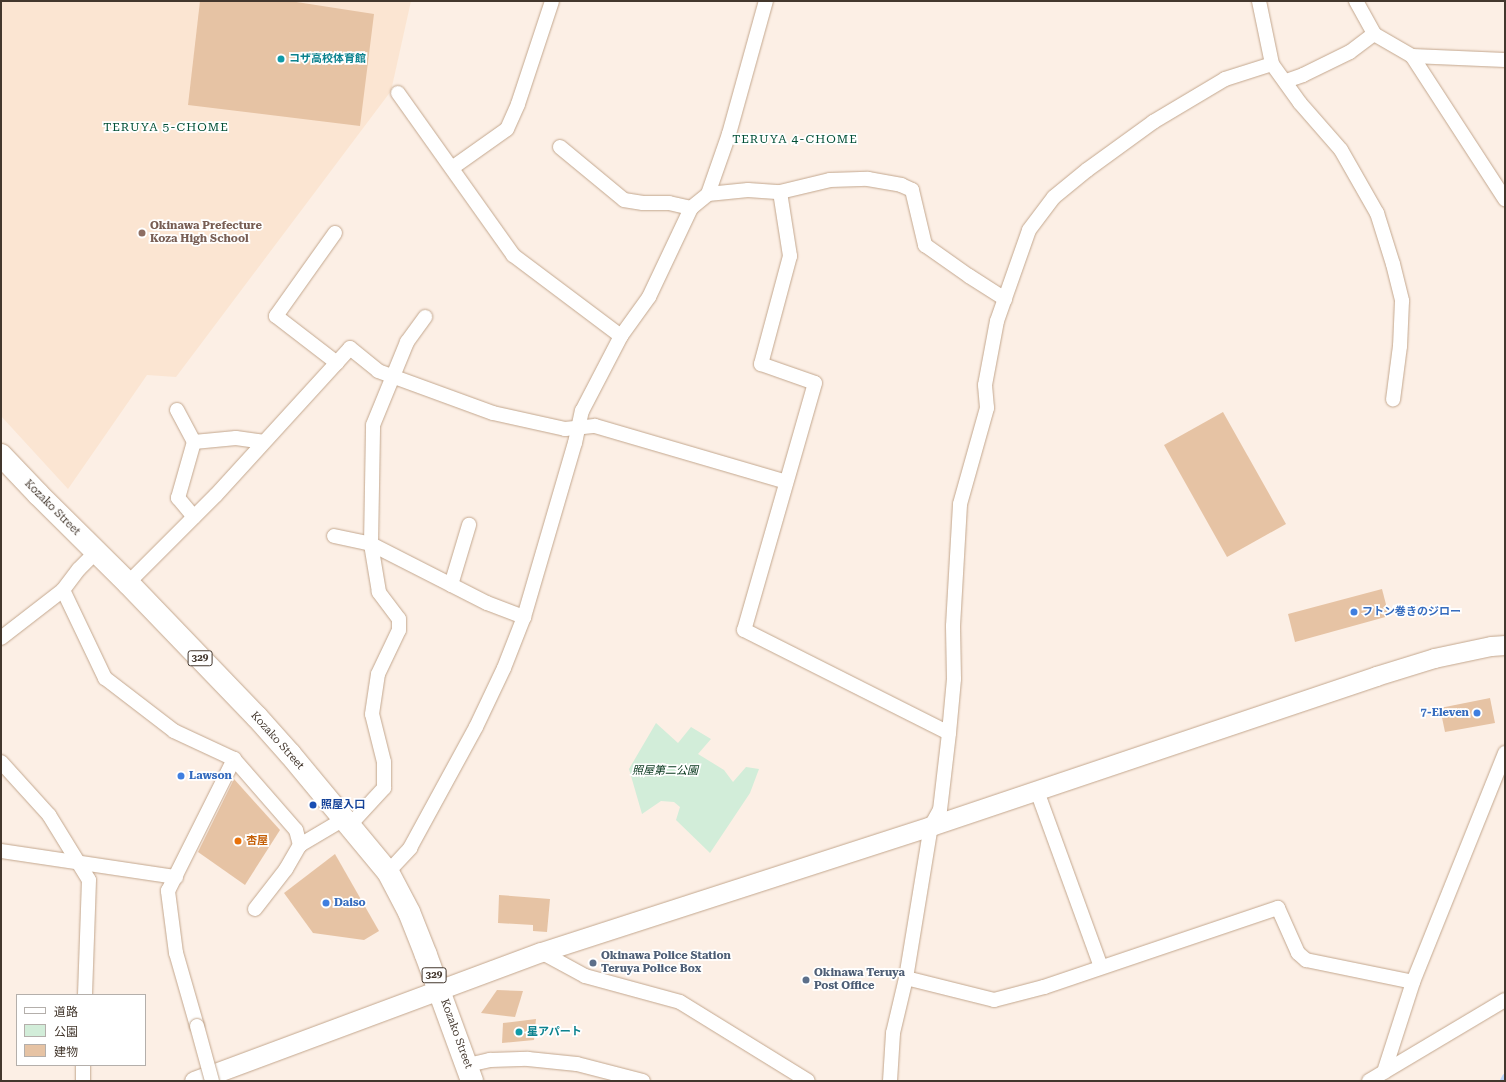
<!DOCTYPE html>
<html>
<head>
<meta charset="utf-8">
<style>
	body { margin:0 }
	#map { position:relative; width:1506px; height:1082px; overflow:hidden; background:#fcefe5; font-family:"Roboto Serif","Noto Sans JP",serif }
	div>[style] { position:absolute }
	.built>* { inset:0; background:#fbe5d2 }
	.green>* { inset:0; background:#d2edd9 }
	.stream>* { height:5.5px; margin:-2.75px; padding:0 2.75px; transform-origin:2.75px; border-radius:2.75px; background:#bbd5f9 }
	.building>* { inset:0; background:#e6c3a4 }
	.roads { filter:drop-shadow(0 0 1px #c3a78e) drop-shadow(0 0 1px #c3a78e) }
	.street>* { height:14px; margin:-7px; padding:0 7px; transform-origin:7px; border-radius:7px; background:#fff }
	.secondary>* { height:19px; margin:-9.5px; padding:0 9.5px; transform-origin:9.5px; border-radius:9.5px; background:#fff }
	.highway>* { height:22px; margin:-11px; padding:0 11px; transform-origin:11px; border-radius:11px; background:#fff }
	.bridges { filter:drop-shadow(0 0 1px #c3a78e) drop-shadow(0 0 1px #c3a78e) }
	.street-bridge>* { height:14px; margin:-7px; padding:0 7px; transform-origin:7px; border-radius:7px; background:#fff }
	.dots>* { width:11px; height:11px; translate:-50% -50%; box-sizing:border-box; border:2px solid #fff; border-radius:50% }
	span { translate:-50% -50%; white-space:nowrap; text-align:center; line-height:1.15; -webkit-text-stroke:3.5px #fff; paint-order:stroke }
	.shield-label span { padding:1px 3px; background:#fff; border:1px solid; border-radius:3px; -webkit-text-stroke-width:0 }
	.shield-label { font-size:10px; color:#43372d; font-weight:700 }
	.culture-label { font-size:11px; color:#0d838f; font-weight:700 }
	.left { translate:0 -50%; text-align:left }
	.education-label { font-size:11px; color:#785e54; font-weight:700 }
	.street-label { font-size:11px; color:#43372d }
	.shop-label { font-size:11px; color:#366cbe; font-weight:700 }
	.right { translate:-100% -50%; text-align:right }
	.park-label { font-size:11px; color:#023318; font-style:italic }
	.transit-label { font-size:11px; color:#164399; font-weight:700 }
	.food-label { font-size:11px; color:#c56008; font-weight:700 }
	.service-label { font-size:11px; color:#4e5e75; font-weight:700 }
	.neighbourhood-label { font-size:12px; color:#025037; letter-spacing:1px }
	.frame { position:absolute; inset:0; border:2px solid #43372d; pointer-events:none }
	.legend { position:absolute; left:16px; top:994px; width:130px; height:72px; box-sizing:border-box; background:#fff; border:1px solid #b4afab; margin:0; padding:5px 7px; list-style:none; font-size:12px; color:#43372d }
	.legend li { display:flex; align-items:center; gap:8px; height:20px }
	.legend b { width:20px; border:1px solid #b4afab }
</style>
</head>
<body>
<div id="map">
	<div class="built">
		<i style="clip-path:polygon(1px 1px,411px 1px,391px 91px,176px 377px,147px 375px,68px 489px,1px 416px)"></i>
	</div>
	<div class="green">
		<i style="clip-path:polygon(656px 723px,678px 743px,691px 727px,711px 739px,698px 754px,724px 770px,733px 782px,746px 767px,759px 769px,750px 793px,710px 853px,676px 820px,680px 807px,674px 802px,661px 801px,642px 814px,629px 769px)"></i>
	</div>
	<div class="stream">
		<i style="left:1503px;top:1081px;width:4px;rotate:-63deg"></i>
	</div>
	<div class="building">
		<i style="clip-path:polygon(200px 1px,290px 1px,374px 14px,360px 126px,188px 105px)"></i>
		<i style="clip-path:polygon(1223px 412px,1286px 524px,1227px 557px,1164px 445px)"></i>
		<i style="clip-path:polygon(1382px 589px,1389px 616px,1295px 642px,1288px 614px)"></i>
		<i style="clip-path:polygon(1490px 698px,1495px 723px,1445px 732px,1440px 708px)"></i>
		<i style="clip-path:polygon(234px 779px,280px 830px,245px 885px,198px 852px)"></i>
		<i style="clip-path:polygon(335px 854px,379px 931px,364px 940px,313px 933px,284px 893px)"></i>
		<i style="clip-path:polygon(499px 895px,550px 899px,547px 932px,533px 931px,533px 925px,498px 923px)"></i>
		<i style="clip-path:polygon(497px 990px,523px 991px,515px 1017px,481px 1013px)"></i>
		<i style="clip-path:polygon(536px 1019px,534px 1040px,502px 1043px,503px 1023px)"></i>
	</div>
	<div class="roads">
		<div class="street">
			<i style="left:1259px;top:1px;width:64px;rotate:78.3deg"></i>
			<i style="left:1272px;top:64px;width:48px;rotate:54.3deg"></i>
			<i style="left:1300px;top:103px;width:62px;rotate:48.9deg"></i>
			<i style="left:1341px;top:150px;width:73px;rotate:60.3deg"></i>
			<i style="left:1377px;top:213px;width:53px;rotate:72.6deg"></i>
			<i style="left:1393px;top:264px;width:38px;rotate:76deg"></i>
			<i style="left:1402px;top:301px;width:45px;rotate:92.5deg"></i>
			<i style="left:1400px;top:346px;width:54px;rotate:97.4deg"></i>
			<i style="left:1356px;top:1px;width:38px;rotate:61deg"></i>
			<i style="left:1374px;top:34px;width:44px;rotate:30.1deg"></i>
			<i style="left:1412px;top:56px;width:171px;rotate:57deg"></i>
			<i style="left:1412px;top:56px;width:93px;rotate:2.5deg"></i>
			<i style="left:1286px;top:81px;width:18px;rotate:-19deg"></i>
			<i style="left:1303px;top:75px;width:52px;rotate:-26.1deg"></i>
			<i style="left:1350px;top:52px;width:30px;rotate:-37deg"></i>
			<i style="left:398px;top:93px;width:199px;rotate:54.6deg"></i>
			<i style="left:513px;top:255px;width:135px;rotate:36.9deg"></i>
			<i style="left:560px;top:147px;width:83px;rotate:39.6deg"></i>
			<i style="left:624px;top:200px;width:19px;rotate:9deg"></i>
			<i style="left:643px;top:203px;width:26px"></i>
			<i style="left:669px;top:203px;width:23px;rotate:13deg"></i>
			<i style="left:452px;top:168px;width:67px;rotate:-35.3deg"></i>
			<i style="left:507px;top:129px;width:27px;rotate:-66deg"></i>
			<i style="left:518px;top:104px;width:108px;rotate:-71.7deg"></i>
			<i style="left:780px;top:192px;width:65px;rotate:81.1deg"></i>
			<i style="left:790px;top:256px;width:112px;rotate:105deg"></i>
			<i style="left:761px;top:364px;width:57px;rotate:19.4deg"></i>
			<i style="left:815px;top:383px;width:257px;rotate:106deg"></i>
			<i style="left:744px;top:630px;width:229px;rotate:26.7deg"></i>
			<i style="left:708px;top:194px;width:40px;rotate:-5.7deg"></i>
			<i style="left:748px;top:190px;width:32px;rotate:4deg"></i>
			<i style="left:780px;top:192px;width:51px;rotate:-13.5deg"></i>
			<i style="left:830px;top:180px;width:38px;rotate:-2deg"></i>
			<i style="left:868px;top:179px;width:34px;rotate:10deg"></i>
			<i style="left:901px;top:185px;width:12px;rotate:24deg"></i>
			<i style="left:912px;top:190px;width:57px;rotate:76.7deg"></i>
			<i style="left:925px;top:245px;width:54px;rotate:35.2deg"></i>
			<i style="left:969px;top:276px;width:43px;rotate:32.6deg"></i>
			<i style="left:335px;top:233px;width:102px;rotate:125.4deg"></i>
			<i style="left:276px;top:316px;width:77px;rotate:37.6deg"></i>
			<i style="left:177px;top:410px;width:36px;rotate:62deg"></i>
			<i style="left:194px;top:517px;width:25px;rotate:-130deg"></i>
			<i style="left:178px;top:498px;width:58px;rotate:-74.1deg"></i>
			<i style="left:194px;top:442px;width:42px;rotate:-5.4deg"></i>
			<i style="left:236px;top:438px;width:27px;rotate:8deg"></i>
			<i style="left:334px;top:536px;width:38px;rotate:12deg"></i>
			<i style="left:371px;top:544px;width:130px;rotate:27deg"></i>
			<i style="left:487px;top:603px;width:40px;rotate:21deg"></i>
			<i style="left:128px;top:583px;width:124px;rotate:-45deg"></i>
			<i style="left:216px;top:495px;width:199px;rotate:-47.6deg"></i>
			<i style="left:350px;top:348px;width:36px;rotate:39deg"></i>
			<i style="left:378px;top:371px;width:122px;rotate:20.1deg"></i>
			<i style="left:493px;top:413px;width:74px;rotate:12.5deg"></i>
			<i style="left:565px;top:429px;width:30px;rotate:-6deg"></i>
			<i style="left:595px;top:426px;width:199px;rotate:16.3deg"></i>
			<i style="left:451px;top:585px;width:63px;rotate:-73.3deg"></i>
			<i style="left:63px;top:590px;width:98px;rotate:64.5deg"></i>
			<i style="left:105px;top:678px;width:87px;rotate:37.5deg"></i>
			<i style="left:174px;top:731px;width:66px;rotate:25deg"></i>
			<i style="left:1px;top:638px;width:78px;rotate:-37.7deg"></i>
			<i style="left:63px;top:590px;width:26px;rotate:-53deg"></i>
			<i style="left:79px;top:569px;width:24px;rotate:-45deg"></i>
			<i style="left:1px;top:762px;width:72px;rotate:47.8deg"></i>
			<i style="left:49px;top:815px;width:76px;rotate:58.4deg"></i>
			<i style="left:89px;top:880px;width:115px;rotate:92deg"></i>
			<i style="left:1037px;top:791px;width:187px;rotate:70deg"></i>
			<i style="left:349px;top:826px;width:52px;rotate:-47.4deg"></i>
			<i style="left:384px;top:788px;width:26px;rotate:-90deg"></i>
			<i style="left:384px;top:762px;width:49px;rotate:-104deg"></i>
			<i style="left:372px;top:714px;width:40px;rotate:-81.5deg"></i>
			<i style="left:378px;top:674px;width:49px;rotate:-64.5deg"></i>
			<i style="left:399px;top:630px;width:11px;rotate:-90deg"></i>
			<i style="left:399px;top:619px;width:34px;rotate:-127deg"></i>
			<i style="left:379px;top:592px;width:49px;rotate:-99.5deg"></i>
			<i style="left:371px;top:544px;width:119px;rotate:-89deg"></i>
			<i style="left:373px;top:425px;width:90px;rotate:-67.7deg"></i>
			<i style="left:407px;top:342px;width:31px;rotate:-54deg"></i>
			<i style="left:1px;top:851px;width:177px;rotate:8.5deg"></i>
			<i style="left:388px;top:872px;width:33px;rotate:-47deg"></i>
			<i style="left:410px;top:848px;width:138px;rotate:-61.4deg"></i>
			<i style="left:476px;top:727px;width:65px;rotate:-64.6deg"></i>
			<i style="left:504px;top:668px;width:55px;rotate:-68.6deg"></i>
			<i style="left:524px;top:617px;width:181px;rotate:-73.7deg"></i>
			<i style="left:575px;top:443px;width:33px;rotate:-78deg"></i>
			<i style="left:582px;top:411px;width:85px;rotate:-62.5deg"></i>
			<i style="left:621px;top:336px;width:48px;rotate:-54.3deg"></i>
			<i style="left:649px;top:297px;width:98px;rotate:-64.7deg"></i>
			<i style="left:691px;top:208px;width:22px;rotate:-39deg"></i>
			<i style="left:708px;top:194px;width:64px;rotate:-70.7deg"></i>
			<i style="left:729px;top:134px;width:138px;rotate:-74.5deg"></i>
			<i style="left:255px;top:909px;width:51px;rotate:-52.2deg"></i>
			<i style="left:286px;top:869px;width:28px;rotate:-60deg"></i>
			<i style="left:300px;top:845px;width:51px;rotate:-30.6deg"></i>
			<i style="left:541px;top:952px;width:50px;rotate:28.6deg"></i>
			<i style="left:585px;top:976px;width:98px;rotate:15.3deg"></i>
			<i style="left:680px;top:1002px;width:150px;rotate:31.7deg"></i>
			<i style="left:906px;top:978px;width:91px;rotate:14deg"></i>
			<i style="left:994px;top:1000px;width:52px;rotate:-14.6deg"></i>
			<i style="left:1044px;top:987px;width:247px;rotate:-18.7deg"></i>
			<i style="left:1278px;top:908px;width:49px;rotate:66deg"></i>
			<i style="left:1298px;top:953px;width:11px;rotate:41deg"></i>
			<i style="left:1306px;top:960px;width:109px;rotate:11.6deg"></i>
			<i style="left:197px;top:1026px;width:76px;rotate:-106deg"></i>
			<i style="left:176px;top:953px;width:63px;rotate:-97.4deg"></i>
			<i style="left:168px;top:891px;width:148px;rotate:-63.4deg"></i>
			<i style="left:234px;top:759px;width:94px;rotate:48.9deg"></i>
			<i style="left:296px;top:830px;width:16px;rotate:75deg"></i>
			<i style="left:83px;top:1065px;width:16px;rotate:90deg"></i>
			<i style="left:468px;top:1065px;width:23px;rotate:-13deg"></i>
			<i style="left:490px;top:1060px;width:38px;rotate:-2deg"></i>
			<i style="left:528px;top:1059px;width:49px;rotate:5.8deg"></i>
			<i style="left:577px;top:1064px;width:68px;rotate:14.4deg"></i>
			<i style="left:1384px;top:1072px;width:95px;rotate:-72.1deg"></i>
			<i style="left:1413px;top:982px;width:247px;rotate:-68.1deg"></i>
			<i style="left:890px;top:1081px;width:48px;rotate:-86.4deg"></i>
			<i style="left:893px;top:1033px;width:57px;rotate:-76.7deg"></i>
			<i style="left:906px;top:978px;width:154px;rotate:-80.7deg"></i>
			<i style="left:931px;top:826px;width:18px;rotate:-61deg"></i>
			<i style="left:940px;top:810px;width:78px;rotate:-83.3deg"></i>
			<i style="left:949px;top:733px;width:54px;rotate:-84.7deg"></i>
			<i style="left:954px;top:679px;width:53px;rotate:-91.1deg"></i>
			<i style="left:953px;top:626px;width:122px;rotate:-86.7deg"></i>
			<i style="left:960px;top:504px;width:100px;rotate:-74.3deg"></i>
			<i style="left:987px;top:408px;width:23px;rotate:-95deg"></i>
			<i style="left:985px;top:385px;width:65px;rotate:-79.4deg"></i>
			<i style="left:997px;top:321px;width:96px;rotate:-70.6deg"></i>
			<i style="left:1029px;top:230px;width:41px;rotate:-52.9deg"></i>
			<i style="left:1054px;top:197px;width:43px;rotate:-39.3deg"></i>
			<i style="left:1087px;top:170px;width:82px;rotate:-36deg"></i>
			<i style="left:1153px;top:122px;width:84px;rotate:-30.8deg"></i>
			<i style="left:1225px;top:79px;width:49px;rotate:-17.7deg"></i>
			<i style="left:1369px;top:1081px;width:158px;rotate:-30.8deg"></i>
		</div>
		<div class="secondary">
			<i style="left:194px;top:1081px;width:370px;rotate:-20.4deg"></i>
			<i style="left:541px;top:952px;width:410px;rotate:-17.9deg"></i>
			<i style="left:931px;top:826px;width:470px;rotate:-18.6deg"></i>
			<i style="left:1376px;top:676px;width:61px;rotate:-17.2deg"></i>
			<i style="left:1434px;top:658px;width:58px;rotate:-11.9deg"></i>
			<i style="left:1491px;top:646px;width:14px;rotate:-4deg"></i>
		</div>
		<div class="highway">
			<i style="left:1px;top:455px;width:54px;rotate:46.5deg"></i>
			<i style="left:38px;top:494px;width:127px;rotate:44.7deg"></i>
			<i style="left:128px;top:583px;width:186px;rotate:46.1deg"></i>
			<i style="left:257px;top:717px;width:50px;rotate:48.3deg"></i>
			<i style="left:290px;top:754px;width:153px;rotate:50.3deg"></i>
			<i style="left:388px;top:872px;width:45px;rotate:62.3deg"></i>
			<i style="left:409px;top:912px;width:46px;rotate:68.4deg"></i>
			<i style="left:426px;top:955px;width:134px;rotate:69.9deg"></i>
		</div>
	</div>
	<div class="bridges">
		<div class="street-bridge">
			<i style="left:197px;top:1026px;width:57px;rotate:74.7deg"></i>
		</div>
	</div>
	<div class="dots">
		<i style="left:281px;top:59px;background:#0f9aa8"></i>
		<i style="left:142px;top:233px;background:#8d6e63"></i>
		<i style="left:1354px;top:612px;background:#3f7fe0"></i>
		<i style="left:1477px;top:713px;background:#3f7fe0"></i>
		<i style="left:181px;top:776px;background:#3f7fe0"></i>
		<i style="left:313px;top:805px;background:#1a4fb4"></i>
		<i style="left:238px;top:841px;background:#e8710a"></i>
		<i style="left:326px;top:903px;background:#3f7fe0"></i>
		<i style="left:593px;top:963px;background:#5c6f8a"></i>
		<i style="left:806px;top:980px;background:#5c6f8a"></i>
		<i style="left:519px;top:1032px;background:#0f9aa8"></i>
	</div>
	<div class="shield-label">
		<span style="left:200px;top:658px">329</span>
		<span style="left:434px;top:975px">329</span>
	</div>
	<div class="culture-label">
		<span class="left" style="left:289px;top:59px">コザ高校体育館</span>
		<span class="left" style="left:527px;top:1032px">星アパート</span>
	</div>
	<div class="education-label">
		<span class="left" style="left:150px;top:233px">Okinawa Prefecture<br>Koza High School</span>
	</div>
	<div class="street-label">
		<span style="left:52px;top:508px;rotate:45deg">Kozako Street</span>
		<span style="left:277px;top:741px;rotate:48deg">Kozako Street</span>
		<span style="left:456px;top:1034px;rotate:70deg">Kozako Street</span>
	</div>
	<div class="shop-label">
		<span class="left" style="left:1362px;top:612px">フトン巻きのジロー</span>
		<span class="right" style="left:1469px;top:713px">7-Eleven</span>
		<span class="left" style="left:189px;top:776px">Lawson</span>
		<span class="left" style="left:334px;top:903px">Daiso</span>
	</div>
	<div class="park-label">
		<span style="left:665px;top:771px">照屋第二公園</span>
	</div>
	<div class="transit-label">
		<span class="left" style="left:321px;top:805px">照屋入口</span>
	</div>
	<div class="food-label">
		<span class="left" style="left:246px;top:841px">杏屋</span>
	</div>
	<div class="service-label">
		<span class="left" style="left:601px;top:963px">Okinawa Police Station<br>Teruya Police Box</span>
		<span class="left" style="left:814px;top:980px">Okinawa Teruya<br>Post Office</span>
	</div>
	<div class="neighbourhood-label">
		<span style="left:166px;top:128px">TERUYA 5-CHOME</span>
		<span style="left:795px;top:140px">TERUYA 4-CHOME</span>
	</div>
	<div class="frame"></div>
	<ul class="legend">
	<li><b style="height:5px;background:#fff"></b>道路</li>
	<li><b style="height:11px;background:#d2edd9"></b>公園</li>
	<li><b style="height:11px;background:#e6c3a4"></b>建物</li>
	</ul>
</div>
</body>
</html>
